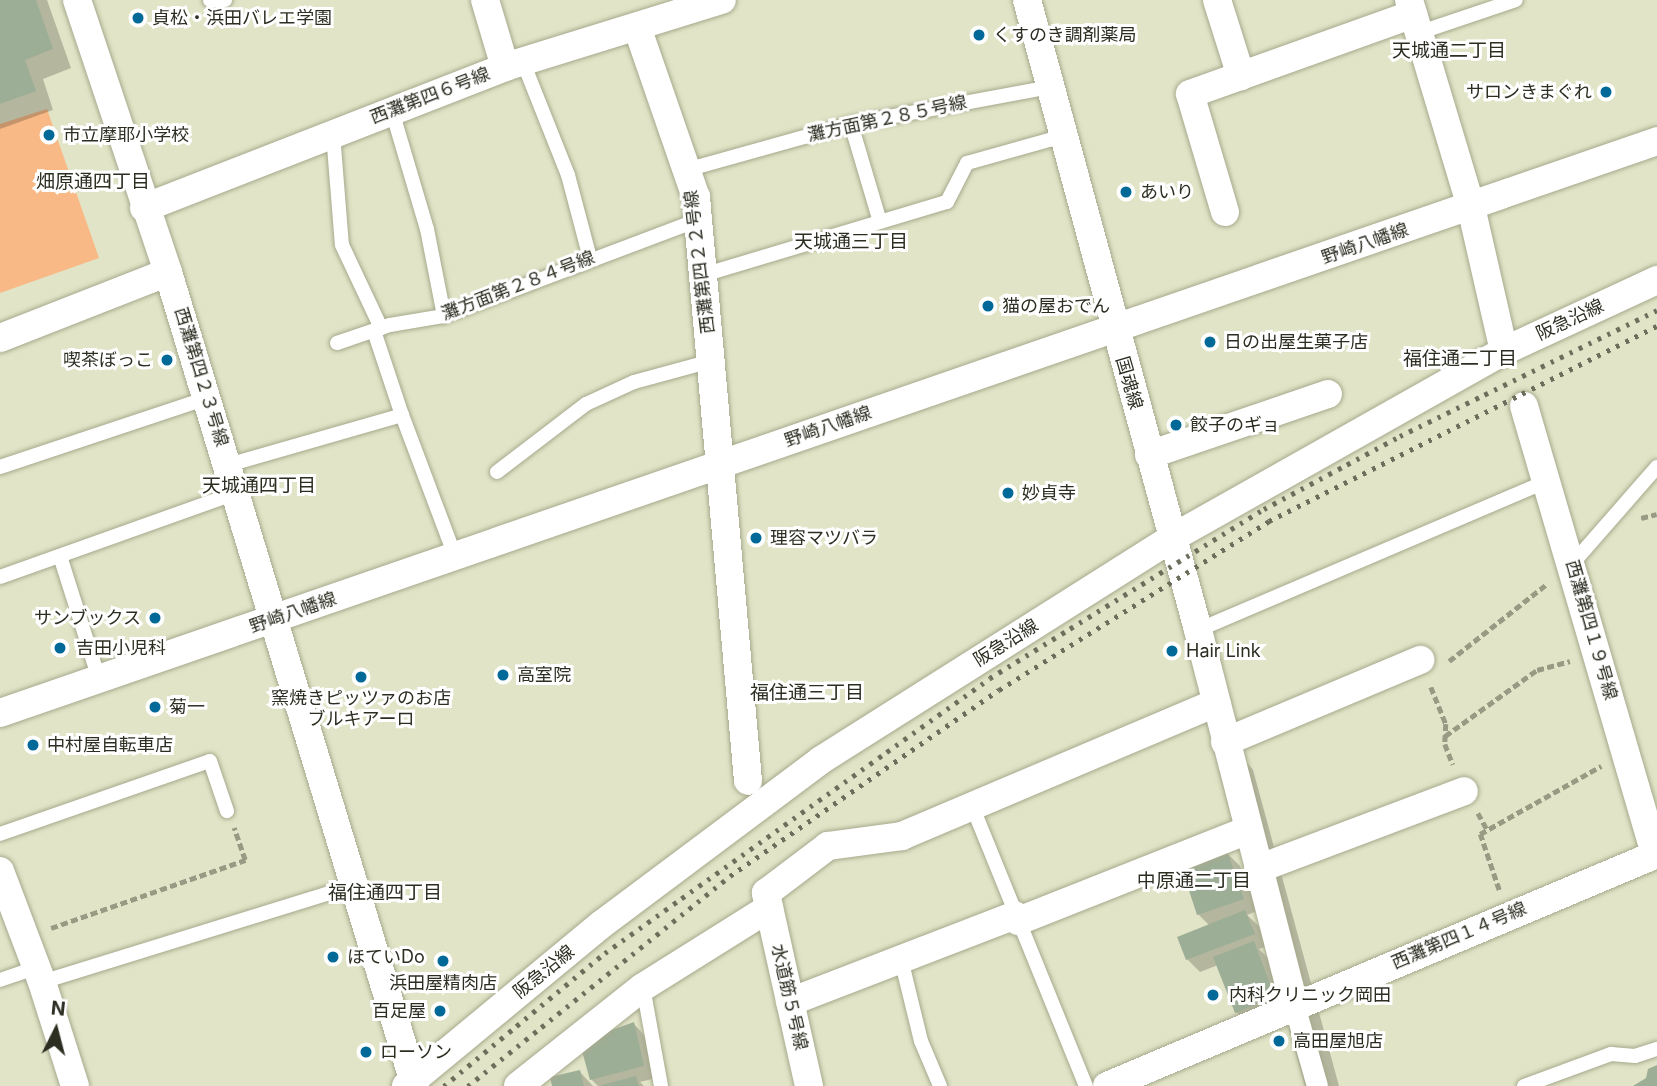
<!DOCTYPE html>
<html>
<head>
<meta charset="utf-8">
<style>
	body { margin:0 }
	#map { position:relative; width:1657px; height:1086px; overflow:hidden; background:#e1e4c6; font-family:Inter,"Noto Sans JP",sans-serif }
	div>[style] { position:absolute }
	.green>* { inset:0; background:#f8b986 }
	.shadow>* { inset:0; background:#0003 }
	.building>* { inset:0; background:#9dae96 }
	.path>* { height:4.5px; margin-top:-2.25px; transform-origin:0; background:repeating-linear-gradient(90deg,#989a83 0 7px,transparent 0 10.5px) }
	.roads { filter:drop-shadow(0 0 2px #a7a98d) drop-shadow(0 0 2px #a7a98d) }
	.service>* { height:14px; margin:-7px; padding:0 7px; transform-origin:7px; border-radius:7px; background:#fff }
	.pedestrian>* { height:21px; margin:-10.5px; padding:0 10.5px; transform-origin:10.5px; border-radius:10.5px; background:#fff }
	.minor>* { height:28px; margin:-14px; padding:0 14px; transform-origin:14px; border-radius:14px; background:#fff }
	.rail>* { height:5px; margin-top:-2.5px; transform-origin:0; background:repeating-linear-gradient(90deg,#6c6d5b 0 3.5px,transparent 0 10.5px) }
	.dots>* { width:19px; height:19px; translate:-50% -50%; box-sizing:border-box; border:4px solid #fff; border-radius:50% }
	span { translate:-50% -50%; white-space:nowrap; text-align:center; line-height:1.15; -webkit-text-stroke:6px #fff; paint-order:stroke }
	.poi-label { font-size:18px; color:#2d2e22 }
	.left { translate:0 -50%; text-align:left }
	.right { translate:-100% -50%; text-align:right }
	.street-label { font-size:18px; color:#2d2e22 }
	.neighbourhood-label { font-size:19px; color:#2d2e22 }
	.north { position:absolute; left:21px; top:995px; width:70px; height:70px; -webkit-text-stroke:5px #fff; paint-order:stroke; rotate:6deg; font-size:19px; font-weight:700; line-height:28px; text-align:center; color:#2d2e22 }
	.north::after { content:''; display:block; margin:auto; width:24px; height:32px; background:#2d2e22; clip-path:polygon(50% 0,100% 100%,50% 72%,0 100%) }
</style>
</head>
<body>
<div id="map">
	<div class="green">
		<i style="clip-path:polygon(47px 109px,99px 258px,0 293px,0 124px)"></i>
	</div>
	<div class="shadow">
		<i style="clip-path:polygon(0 0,47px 0,71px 68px,43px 79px,53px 110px,0 129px)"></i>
		<i style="clip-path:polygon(evenodd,1248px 764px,1253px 770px,1339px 1086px,1305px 1086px,1284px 1011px,1249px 1024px,1236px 1012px,1218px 965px,1200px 972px,1187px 959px,1210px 926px,1198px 914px,1227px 853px,1240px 866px,1252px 894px,1219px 771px,1248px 764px,1257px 911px,1262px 929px,1247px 915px,1257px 911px,1248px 764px,1267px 946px,1270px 960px,1259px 949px,1267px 946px)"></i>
		<i style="clip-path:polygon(634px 1024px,646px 1037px,656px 1078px,640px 1082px,644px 1086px,598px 1086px,591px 1079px)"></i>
		<i style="clip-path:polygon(580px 1072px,593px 1086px,554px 1086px)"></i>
	</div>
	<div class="building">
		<i style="clip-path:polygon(0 0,36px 0,53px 49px,25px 60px,36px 91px,0 104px)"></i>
		<i style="clip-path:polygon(1227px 851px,1244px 899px,1197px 915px,1181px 866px)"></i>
		<i style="clip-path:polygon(1245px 910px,1255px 934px,1186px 960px,1177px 937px)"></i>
		<i style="clip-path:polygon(1254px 941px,1275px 997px,1235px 1013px,1213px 957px)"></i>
		<i style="clip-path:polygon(634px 1022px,644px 1066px,590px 1080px,582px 1051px,609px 1031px)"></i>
		<i style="clip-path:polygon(1657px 1065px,1657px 1086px,1633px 1086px,1646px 1078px,1648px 1069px)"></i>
		<i style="clip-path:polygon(580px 1070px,584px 1086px,552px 1086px,550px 1077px)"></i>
		<i style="clip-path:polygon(636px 1076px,639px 1086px,603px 1086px,602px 1085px)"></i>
	</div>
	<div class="path">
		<i style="left:1641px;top:518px;width:16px;rotate:-14deg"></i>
		<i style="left:1449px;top:661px;width:125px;rotate:-38.2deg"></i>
		<i style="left:1431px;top:687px;width:40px;rotate:68deg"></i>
		<i style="left:1446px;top:724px;width:20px;rotate:93deg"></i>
		<i style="left:1445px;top:744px;width:22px;rotate:69deg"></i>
		<i style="left:1445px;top:736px;width:113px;rotate:-35.7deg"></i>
		<i style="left:1537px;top:670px;width:34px;rotate:-15deg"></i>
		<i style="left:1478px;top:813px;width:18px;rotate:61deg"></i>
		<i style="left:1499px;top:890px;width:59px;rotate:-108.7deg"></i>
		<i style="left:1480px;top:834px;width:139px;rotate:-29.3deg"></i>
		<i style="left:51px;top:928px;width:206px;rotate:-19.3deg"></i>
		<i style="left:245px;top:860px;width:34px;rotate:-109deg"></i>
	</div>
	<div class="roads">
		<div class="service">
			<i style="left:210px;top:0;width:15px"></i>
			<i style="left:1418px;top:33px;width:103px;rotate:-18.6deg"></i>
			<i style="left:523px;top:62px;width:122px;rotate:68.3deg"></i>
			<i style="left:568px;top:175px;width:86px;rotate:75.2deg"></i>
			<i style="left:392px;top:111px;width:123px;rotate:73.5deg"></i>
			<i style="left:427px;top:229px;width:89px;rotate:78.9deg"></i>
			<i style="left:851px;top:124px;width:102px;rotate:73.5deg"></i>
			<i style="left:333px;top:134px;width:111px;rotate:85.4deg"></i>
			<i style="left:342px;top:245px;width:92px;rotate:64.8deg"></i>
			<i style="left:686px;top:170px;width:171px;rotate:-15.6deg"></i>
			<i style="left:851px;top:124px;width:202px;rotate:-10.5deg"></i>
			<i style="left:703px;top:275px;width:255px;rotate:-16.7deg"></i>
			<i style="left:947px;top:202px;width:44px;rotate:-62.9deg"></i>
			<i style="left:967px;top:163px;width:100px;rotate:-15.7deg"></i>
			<i style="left:374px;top:331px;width:89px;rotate:71.6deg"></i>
			<i style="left:337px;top:343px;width:56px;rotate:-18.8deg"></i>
			<i style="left:390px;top:325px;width:55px;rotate:-9.5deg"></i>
			<i style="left:444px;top:316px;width:272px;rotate:-20.7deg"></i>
			<i style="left:228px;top:465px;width:181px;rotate:-16deg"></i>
			<i style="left:402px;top:415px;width:151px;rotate:69.4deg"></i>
			<i style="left:0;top:467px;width:218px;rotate:-18.4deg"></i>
			<i style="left:497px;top:472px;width:112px;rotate:-37.4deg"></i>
			<i style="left:586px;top:404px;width:53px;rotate:-24.6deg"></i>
			<i style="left:634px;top:382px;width:80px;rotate:-15.3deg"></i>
			<i style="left:60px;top:556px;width:129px;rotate:72.4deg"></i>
			<i style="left:1572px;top:564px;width:129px;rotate:-48.8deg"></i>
			<i style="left:0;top:577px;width:251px;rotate:-19.6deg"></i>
			<i style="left:1198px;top:630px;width:382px;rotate:-23.1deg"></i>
			<i style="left:973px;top:808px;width:300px;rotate:67.9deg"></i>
			<i style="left:0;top:834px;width:222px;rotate:-19.2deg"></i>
			<i style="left:210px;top:761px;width:53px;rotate:71.2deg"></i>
			<i style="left:901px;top:959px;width:84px;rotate:76.3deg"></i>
			<i style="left:921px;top:1041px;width:49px;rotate:67.1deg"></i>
			<i style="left:0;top:980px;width:39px;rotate:-19deg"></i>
			<i style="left:42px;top:982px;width:328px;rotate:-17.2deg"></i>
			<i style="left:643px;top:987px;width:101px;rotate:79.7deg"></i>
			<i style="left:1524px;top:1086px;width:93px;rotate:-20.2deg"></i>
			<i style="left:1611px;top:1054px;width:24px;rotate:5deg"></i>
			<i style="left:1635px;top:1056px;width:23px;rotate:-18deg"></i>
		</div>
		<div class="pedestrian">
			<i style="left:1294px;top:1005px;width:84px;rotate:74.1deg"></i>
		</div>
		<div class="minor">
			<i style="left:77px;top:0;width:287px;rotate:71.5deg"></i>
			<i style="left:168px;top:272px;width:851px;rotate:73.12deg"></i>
			<i style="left:485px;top:0;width:70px;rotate:73.4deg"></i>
			<i style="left:1027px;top:0;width:653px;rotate:74.81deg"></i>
			<i style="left:1198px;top:630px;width:387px;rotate:75.6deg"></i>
			<i style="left:1217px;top:0;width:80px;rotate:72.5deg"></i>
			<i style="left:1409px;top:0;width:216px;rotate:73.3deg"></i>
			<i style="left:1471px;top:207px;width:148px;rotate:77.1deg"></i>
			<i style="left:637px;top:27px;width:180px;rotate:70.9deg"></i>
			<i style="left:696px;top:197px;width:586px;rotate:84.91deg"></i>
			<i style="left:144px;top:208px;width:388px;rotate:-21.3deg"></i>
			<i style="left:505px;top:67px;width:227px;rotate:-17.2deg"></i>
			<i style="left:1225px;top:212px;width:123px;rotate:-106.5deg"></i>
			<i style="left:1190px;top:94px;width:237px;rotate:-19.7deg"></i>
			<i style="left:0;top:338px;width:180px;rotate:-21.4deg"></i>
			<i style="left:1524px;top:406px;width:468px;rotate:73.7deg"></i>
			<i style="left:1149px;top:455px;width:189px;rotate:-18.8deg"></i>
			<i style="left:0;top:713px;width:1753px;rotate:-19.04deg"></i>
			<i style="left:1225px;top:742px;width:212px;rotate:-22.8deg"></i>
			<i style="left:1258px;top:869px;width:220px;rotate:-20.7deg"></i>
			<i style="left:0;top:871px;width:119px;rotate:69.3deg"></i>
			<i style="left:42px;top:982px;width:109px;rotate:72.4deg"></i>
			<i style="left:1018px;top:921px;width:247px;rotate:-21.6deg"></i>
			<i style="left:790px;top:1002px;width:241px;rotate:-21.1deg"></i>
			<i style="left:406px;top:1086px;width:254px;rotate:-39.6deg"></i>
			<i style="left:602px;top:924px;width:274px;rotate:-36.8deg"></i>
			<i style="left:821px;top:760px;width:415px;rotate:-32.3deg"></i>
			<i style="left:1172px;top:538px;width:381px;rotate:-29.4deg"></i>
			<i style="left:1504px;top:351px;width:169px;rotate:-24.9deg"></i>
			<i style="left:518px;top:1086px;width:159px;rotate:-38.4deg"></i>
			<i style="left:643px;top:987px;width:149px;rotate:-32.1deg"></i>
			<i style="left:809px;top:1086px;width:198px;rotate:-102.6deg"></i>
			<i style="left:766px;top:893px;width:78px;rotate:-37.2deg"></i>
			<i style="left:828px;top:846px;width:75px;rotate:-7.7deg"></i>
			<i style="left:902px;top:836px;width:341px;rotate:-23deg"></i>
			<i style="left:1107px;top:1086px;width:597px;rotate:-22.87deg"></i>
		</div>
	</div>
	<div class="rail">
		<i style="left:444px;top:1086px;width:209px;rotate:-39.6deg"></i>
		<i style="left:605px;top:953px;width:473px;rotate:-35.5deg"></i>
		<i style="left:990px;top:678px;width:322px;rotate:-31.7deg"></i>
		<i style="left:1264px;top:509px;width:154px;rotate:-28.2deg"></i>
		<i style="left:1400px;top:436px;width:286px;rotate:-26.1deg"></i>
		<i style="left:468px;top:1086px;width:336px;rotate:-38.7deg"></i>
		<i style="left:730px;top:876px;width:327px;rotate:-34.7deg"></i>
		<i style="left:999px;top:690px;width:319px;rotate:-32deg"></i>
		<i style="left:1269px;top:521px;width:434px;rotate:-26.7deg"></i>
	</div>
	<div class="dots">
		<i style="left:138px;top:18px;background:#016997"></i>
		<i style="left:979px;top:35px;background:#016997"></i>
		<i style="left:1606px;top:92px;background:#016997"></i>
		<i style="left:49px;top:135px;background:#016997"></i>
		<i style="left:1126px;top:192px;background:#016997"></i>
		<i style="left:988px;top:306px;background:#016997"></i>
		<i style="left:1210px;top:342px;background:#016997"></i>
		<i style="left:167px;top:360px;background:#016997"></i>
		<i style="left:1176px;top:425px;background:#016997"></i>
		<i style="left:1008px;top:493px;background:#016997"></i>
		<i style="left:756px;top:538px;background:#016997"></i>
		<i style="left:155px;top:618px;background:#016997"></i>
		<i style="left:60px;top:648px;background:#016997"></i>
		<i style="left:1172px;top:651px;background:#016997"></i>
		<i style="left:503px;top:675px;background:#016997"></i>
		<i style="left:361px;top:677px;background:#016997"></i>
		<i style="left:155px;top:707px;background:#016997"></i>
		<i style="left:33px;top:745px;background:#016997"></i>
		<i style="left:333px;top:957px;background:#016997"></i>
		<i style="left:443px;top:961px;background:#016997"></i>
		<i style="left:1213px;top:995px;background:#016997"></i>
		<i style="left:440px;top:1011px;background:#016997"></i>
		<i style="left:1279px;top:1041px;background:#016997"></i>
		<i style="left:366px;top:1052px;background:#016997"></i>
	</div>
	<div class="poi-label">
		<span class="left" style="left:152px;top:18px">貞松・浜田バレエ学園</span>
		<span class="left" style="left:993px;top:35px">くすのき調剤薬局</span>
		<span class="right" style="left:1592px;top:92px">サロンきまぐれ</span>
		<span class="left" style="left:63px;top:135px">市立摩耶小学校</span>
		<span class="left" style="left:1140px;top:192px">あいり</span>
		<span class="left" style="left:1002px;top:306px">猫の屋おでん</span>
		<span class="left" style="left:1224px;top:342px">日の出屋生菓子店</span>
		<span class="right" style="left:153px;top:360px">喫茶ぼっこ</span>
		<span class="left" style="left:1190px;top:425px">餃子のギョ</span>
		<span class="left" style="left:1022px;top:493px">妙貞寺</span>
		<span class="left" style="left:770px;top:538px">理容マツバラ</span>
		<span class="right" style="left:141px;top:618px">サンブックス</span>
		<span class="left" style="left:76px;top:648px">吉田小児科</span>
		<span class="left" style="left:1186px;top:651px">Hair Link</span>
		<span class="left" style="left:517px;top:675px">高室院</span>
		<span style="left:361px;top:709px">窯焼きピッツァのお店<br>ブルキアーロ</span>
		<span class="left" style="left:169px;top:707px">菊一</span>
		<span class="left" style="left:47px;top:745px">中村屋自転車店</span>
		<span class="left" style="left:347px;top:957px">ほていDo</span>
		<span style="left:443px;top:983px">浜田屋精肉店</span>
		<span class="left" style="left:1229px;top:995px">内科クリニック岡田</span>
		<span class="right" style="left:426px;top:1011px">百足屋</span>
		<span class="left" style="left:1293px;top:1041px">高田屋旭店</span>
		<span class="left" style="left:380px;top:1052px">ローソン</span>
	</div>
	<div class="street-label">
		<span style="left:430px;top:96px;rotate:-21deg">西灘第四６号線</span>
		<span style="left:887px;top:119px;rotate:-12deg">灘方面第２８５号線</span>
		<span style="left:1365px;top:244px;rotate:-19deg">野崎八幡線</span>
		<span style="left:700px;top:262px;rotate:-97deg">西灘第四２２号線</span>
		<span style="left:518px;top:286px;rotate:-21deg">灘方面第２８４号線</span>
		<span style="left:1570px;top:320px;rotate:-25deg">阪急沿線</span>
		<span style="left:201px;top:377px;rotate:73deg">西灘第四２３号線</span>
		<span style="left:1129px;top:383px;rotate:74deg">国魂線</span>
		<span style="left:828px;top:427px;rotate:-19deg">野崎八幡線</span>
		<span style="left:293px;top:613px;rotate:-19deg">野崎八幡線</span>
		<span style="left:1591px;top:630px;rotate:74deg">西灘第四１９号線</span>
		<span style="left:1006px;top:643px;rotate:-32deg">阪急沿線</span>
		<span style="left:1459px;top:936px;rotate:-23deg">西灘第四１４号線</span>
		<span style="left:544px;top:972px;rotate:-39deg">阪急沿線</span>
		<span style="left:789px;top:997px;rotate:77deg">水道筋５号線</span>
	</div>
	<div class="neighbourhood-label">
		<span style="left:1449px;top:51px">天城通二丁目</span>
		<span style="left:93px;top:182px">畑原通四丁目</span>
		<span style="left:851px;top:242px">天城通三丁目</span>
		<span style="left:1460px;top:359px">福住通二丁目</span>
		<span style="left:259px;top:486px">天城通四丁目</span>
		<span style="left:807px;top:693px">福住通三丁目</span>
		<span style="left:1194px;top:881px">中原通二丁目</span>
		<span style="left:385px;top:893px">福住通四丁目</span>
	</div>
	<div class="north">N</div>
</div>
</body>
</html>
